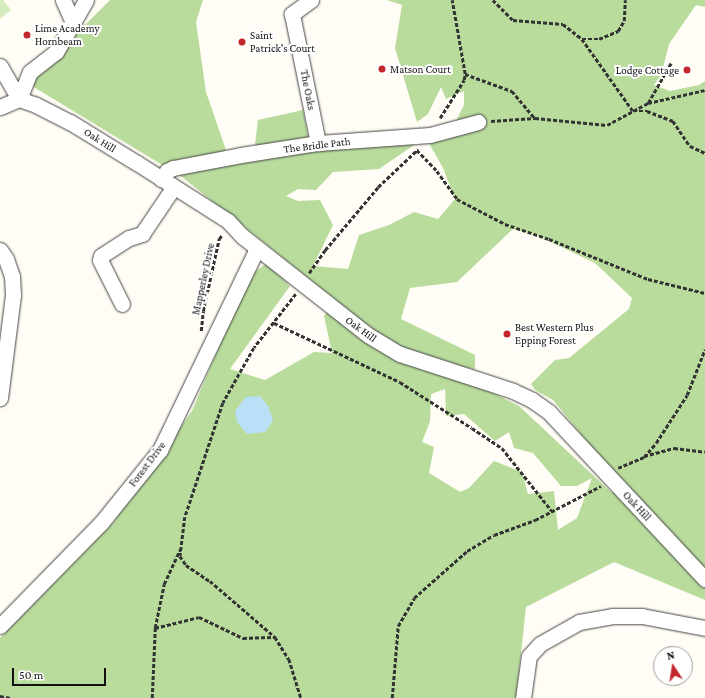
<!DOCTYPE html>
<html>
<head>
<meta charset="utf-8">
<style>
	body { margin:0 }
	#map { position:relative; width:705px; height:698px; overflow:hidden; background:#fffdf5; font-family:"Crimson Pro",serif }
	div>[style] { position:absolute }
	.green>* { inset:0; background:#d5ebbd }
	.forest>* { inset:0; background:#b9dc9c }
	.water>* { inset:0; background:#b9e0f7 }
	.path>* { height:2.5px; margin-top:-1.25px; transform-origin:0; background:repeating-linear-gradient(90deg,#333 0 4px,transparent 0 6px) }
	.roads { filter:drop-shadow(0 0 1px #444) drop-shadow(0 0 1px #444) }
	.minor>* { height:15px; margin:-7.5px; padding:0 7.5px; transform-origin:7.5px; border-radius:7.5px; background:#fff }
	.dots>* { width:11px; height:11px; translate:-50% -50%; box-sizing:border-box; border:2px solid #fff; border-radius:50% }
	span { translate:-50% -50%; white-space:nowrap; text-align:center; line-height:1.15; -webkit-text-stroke:4px #fff; paint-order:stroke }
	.poi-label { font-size:11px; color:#111 }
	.left { translate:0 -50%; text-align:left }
	.right { translate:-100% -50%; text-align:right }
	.street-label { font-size:11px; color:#111 }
	.north { position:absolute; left:653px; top:646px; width:40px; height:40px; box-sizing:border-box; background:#fff; border:1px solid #a0a0a0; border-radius:50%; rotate:348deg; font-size:11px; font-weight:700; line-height:16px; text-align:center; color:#111 }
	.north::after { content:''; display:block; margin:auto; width:14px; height:18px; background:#c4262e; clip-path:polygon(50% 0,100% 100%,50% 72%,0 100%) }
	.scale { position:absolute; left:12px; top:668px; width:94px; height:18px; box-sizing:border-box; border:2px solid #111; border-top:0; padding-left:5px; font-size:12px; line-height:14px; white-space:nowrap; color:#111; -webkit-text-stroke:3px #fff; paint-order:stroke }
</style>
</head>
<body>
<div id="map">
	<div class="green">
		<i style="clip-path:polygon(0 0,3px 0,11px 10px,0 19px)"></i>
	</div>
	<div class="forest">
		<i style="clip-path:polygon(evenodd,110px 0,203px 0,196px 22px,206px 92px,227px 153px,253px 161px,258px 120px,303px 110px,309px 141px,394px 135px,414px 145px,379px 169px,333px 172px,316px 190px,298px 189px,286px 196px,298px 201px,320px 200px,333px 225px,313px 266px,348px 269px,359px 235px,389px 225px,414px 212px,438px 219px,455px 199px,443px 168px,430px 145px,431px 138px,455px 123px,464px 105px,464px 91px,446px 99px,441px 87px,428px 114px,417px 122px,395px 48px,402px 5px,387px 0,705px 0,705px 7px,696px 5px,669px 44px,661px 75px,654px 85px,670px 91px,699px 85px,705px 81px,705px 600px,614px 562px,526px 607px,516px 698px,0 698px,0 638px,113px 523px,192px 411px,248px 277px,267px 263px,290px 286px,230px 369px,265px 380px,314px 352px,332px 353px,324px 316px,336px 300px,182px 177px,27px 83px,110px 0,513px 229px,540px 237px,595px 263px,632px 298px,629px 309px,569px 358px,555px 360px,531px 384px,535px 390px,553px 400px,621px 483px,612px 493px,519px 406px,483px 388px,451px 365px,475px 369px,475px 355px,401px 319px,410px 288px,457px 282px,513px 229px,110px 0,445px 389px,446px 416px,464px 414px,495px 441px,509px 432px,514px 448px,533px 453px,561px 486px,577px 486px,592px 478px,577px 518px,558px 530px,554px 491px,528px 494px,522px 472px,494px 461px,469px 488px,460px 492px,429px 473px,434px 447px,422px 442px,430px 421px,431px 394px,445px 389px)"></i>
	</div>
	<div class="water">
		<i style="clip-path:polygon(260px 396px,268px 406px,273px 420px,265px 432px,247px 434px,237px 422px,235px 411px,246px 397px)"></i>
	</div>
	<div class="path">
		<i style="left:493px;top:0;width:28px;rotate:45deg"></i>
		<i style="left:513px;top:20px;width:50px;rotate:4.6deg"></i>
		<i style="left:563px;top:24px;width:24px;rotate:38deg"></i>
		<i style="left:582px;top:39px;width:88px;rotate:54.7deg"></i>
		<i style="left:633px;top:111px;width:14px"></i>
		<i style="left:647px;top:111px;width:28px;rotate:21deg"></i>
		<i style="left:673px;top:121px;width:30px;rotate:56deg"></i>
		<i style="left:690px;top:146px;width:17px;rotate:25deg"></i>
		<i style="left:582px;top:39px;width:17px"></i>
		<i style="left:599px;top:39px;width:21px;rotate:-23deg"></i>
		<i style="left:618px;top:31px;width:12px;rotate:-59deg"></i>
		<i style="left:624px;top:21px;width:21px;rotate:-87deg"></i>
		<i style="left:465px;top:74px;width:50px;rotate:19.9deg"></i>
		<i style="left:512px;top:91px;width:35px;rotate:50deg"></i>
		<i style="left:648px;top:103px;width:58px;rotate:-12.8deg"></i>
		<i style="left:440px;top:118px;width:45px;rotate:-57.7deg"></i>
		<i style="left:464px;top:80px;width:6px;rotate:-81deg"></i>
		<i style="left:465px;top:74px;width:75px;rotate:-100deg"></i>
		<i style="left:491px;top:121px;width:44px;rotate:-3.9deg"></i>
		<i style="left:535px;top:118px;width:72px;rotate:5.6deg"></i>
		<i style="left:607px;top:125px;width:47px;rotate:-28.2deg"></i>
		<i style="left:648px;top:103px;width:46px;rotate:-60.1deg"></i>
		<i style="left:417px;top:150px;width:29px;rotate:46deg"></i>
		<i style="left:437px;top:171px;width:34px;rotate:54deg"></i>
		<i style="left:457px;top:199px;width:54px;rotate:27.5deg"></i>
		<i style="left:505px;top:224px;width:46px;rotate:18.8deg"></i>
		<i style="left:549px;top:239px;width:107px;rotate:22deg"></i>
		<i style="left:648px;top:279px;width:59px;rotate:13.8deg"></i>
		<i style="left:309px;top:273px;width:28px;rotate:-55deg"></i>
		<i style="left:325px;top:250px;width:82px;rotate:-49.9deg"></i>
		<i style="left:378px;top:187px;width:55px;rotate:-43.5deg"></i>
		<i style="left:296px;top:294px;width:68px;rotate:127.9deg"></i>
		<i style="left:254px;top:348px;width:63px;rotate:119.4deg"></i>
		<i style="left:223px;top:403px;width:120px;rotate:108.4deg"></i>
		<i style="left:185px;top:517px;width:39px;rotate:97deg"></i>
		<i style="left:180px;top:556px;width:11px;rotate:56deg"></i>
		<i style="left:186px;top:565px;width:29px;rotate:34deg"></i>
		<i style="left:210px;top:581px;width:86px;rotate:40.7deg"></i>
		<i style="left:275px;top:637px;width:26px;rotate:58deg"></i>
		<i style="left:289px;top:659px;width:41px;rotate:72.9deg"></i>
		<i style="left:274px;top:323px;width:139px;rotate:25.1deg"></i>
		<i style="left:400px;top:382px;width:85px;rotate:32.6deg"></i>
		<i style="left:472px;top:428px;width:36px;rotate:34deg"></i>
		<i style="left:502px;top:448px;width:80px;rotate:51.6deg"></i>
		<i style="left:201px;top:331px;width:20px;rotate:-84deg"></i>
		<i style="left:203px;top:311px;width:74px;rotate:-77.5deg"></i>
		<i style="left:219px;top:239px;width:5px;rotate:-53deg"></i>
		<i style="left:644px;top:456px;width:31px;rotate:-15deg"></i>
		<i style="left:674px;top:448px;width:31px;rotate:7deg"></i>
		<i style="left:618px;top:468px;width:28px;rotate:-23deg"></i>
		<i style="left:644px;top:457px;width:18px;rotate:-49deg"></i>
		<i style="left:656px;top:443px;width:57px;rotate:-57.1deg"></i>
		<i style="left:687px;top:395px;width:49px;rotate:-68.6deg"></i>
		<i style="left:155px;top:628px;width:45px;rotate:-14deg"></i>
		<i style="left:199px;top:617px;width:49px;rotate:25.5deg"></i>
		<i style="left:243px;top:638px;width:31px;rotate:-2deg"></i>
		<i style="left:0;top:696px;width:11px;rotate:10deg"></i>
		<i style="left:152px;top:698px;width:70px;rotate:-87.5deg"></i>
		<i style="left:155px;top:628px;width:45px;rotate:-78.4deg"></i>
		<i style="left:164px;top:584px;width:38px;rotate:-65deg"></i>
		<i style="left:392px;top:698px;width:72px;rotate:-85.2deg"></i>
		<i style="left:398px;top:626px;width:32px;rotate:-60deg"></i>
		<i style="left:414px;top:598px;width:71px;rotate:-41.6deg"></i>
		<i style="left:467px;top:551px;width:31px;rotate:-31deg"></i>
		<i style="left:494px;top:535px;width:44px;rotate:-20.1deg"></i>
		<i style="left:535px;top:520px;width:74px;rotate:-27.3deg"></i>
	</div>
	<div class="roads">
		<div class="minor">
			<i style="left:63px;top:0;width:27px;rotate:66deg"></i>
			<i style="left:311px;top:0;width:24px;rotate:144deg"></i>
			<i style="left:292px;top:14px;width:132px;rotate:78.6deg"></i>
			<i style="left:0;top:66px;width:38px;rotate:60deg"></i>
			<i style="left:19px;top:99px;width:29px;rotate:-68deg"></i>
			<i style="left:30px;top:72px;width:33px;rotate:-38deg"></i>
			<i style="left:56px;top:52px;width:60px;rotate:-60deg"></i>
			<i style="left:0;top:107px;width:21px;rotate:-23deg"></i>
			<i style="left:19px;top:99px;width:18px;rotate:19deg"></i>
			<i style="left:36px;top:105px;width:38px;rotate:27deg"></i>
			<i style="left:70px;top:122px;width:79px;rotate:31.5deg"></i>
			<i style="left:137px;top:163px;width:108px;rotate:32.5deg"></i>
			<i style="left:228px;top:221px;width:21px;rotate:47deg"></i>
			<i style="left:242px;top:236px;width:160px;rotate:38.2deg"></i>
			<i style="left:368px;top:335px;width:37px;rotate:31deg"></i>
			<i style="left:400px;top:354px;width:119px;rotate:18.1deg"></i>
			<i style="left:513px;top:391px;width:21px;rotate:25deg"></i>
			<i style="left:532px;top:400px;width:21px;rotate:35deg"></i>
			<i style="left:549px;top:412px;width:229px;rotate:47deg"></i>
			<i style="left:161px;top:179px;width:10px;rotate:-53deg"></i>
			<i style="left:167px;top:171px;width:7px;rotate:-27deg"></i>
			<i style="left:173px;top:168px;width:69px;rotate:-10.8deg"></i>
			<i style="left:241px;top:155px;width:78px;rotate:-8.9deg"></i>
			<i style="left:318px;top:143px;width:112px;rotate:-4.1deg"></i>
			<i style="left:430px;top:135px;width:50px;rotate:-15.2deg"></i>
			<i style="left:0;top:250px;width:11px;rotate:56deg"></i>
			<i style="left:6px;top:259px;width:18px;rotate:71deg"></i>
			<i style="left:12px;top:276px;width:19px;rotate:87deg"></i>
			<i style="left:13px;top:295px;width:104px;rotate:97.2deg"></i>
			<i style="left:122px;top:304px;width:49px;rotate:-116.6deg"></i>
			<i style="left:100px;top:260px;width:4px;rotate:-76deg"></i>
			<i style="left:101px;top:256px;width:33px;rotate:-33deg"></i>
			<i style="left:129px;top:238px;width:14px;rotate:-17deg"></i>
			<i style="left:142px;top:234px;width:55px;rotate:-56deg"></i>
			<i style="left:0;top:626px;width:144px;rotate:-45.6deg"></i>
			<i style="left:101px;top:523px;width:94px;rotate:-51.1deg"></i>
			<i style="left:160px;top:450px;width:224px;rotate:-64.3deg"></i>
			<i style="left:523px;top:698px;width:42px;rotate:-81.9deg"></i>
			<i style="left:529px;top:656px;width:16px;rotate:-47deg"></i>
			<i style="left:540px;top:644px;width:45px;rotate:-29.4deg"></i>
			<i style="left:579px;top:622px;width:34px;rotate:-10deg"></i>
			<i style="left:612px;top:616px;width:30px"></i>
			<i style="left:642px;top:616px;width:64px;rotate:10.8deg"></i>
		</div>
	</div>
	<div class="dots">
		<i style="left:27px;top:35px;background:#c4262e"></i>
		<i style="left:242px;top:42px;background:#c4262e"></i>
		<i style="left:382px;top:69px;background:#c4262e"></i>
		<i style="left:687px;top:70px;background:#c4262e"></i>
		<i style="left:507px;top:334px;background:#c4262e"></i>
	</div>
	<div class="poi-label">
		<span class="left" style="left:35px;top:35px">Lime Academy<br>Hornbeam</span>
		<span class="left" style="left:250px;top:42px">Saint<br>Patrick's Court</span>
		<span class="left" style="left:390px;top:69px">Matson Court</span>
		<span class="right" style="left:679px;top:70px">Lodge Cottage</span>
		<span class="left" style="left:515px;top:334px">Best Western Plus<br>Epping Forest</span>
	</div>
	<div class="street-label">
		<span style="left:308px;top:90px;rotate:79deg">The Oaks</span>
		<span style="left:100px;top:140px;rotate:32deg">Oak Hill</span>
		<span style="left:317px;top:145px;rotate:-7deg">The Bridle Path</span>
		<span style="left:203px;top:279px;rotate:-78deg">Mapperley Drive</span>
		<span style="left:361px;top:329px;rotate:36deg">Oak Hill</span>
		<span style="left:147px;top:464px;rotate:-53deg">Forest Drive</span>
		<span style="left:637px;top:506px;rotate:47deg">Oak Hill</span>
	</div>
	<div class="north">N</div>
	<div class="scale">50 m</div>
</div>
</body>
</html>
